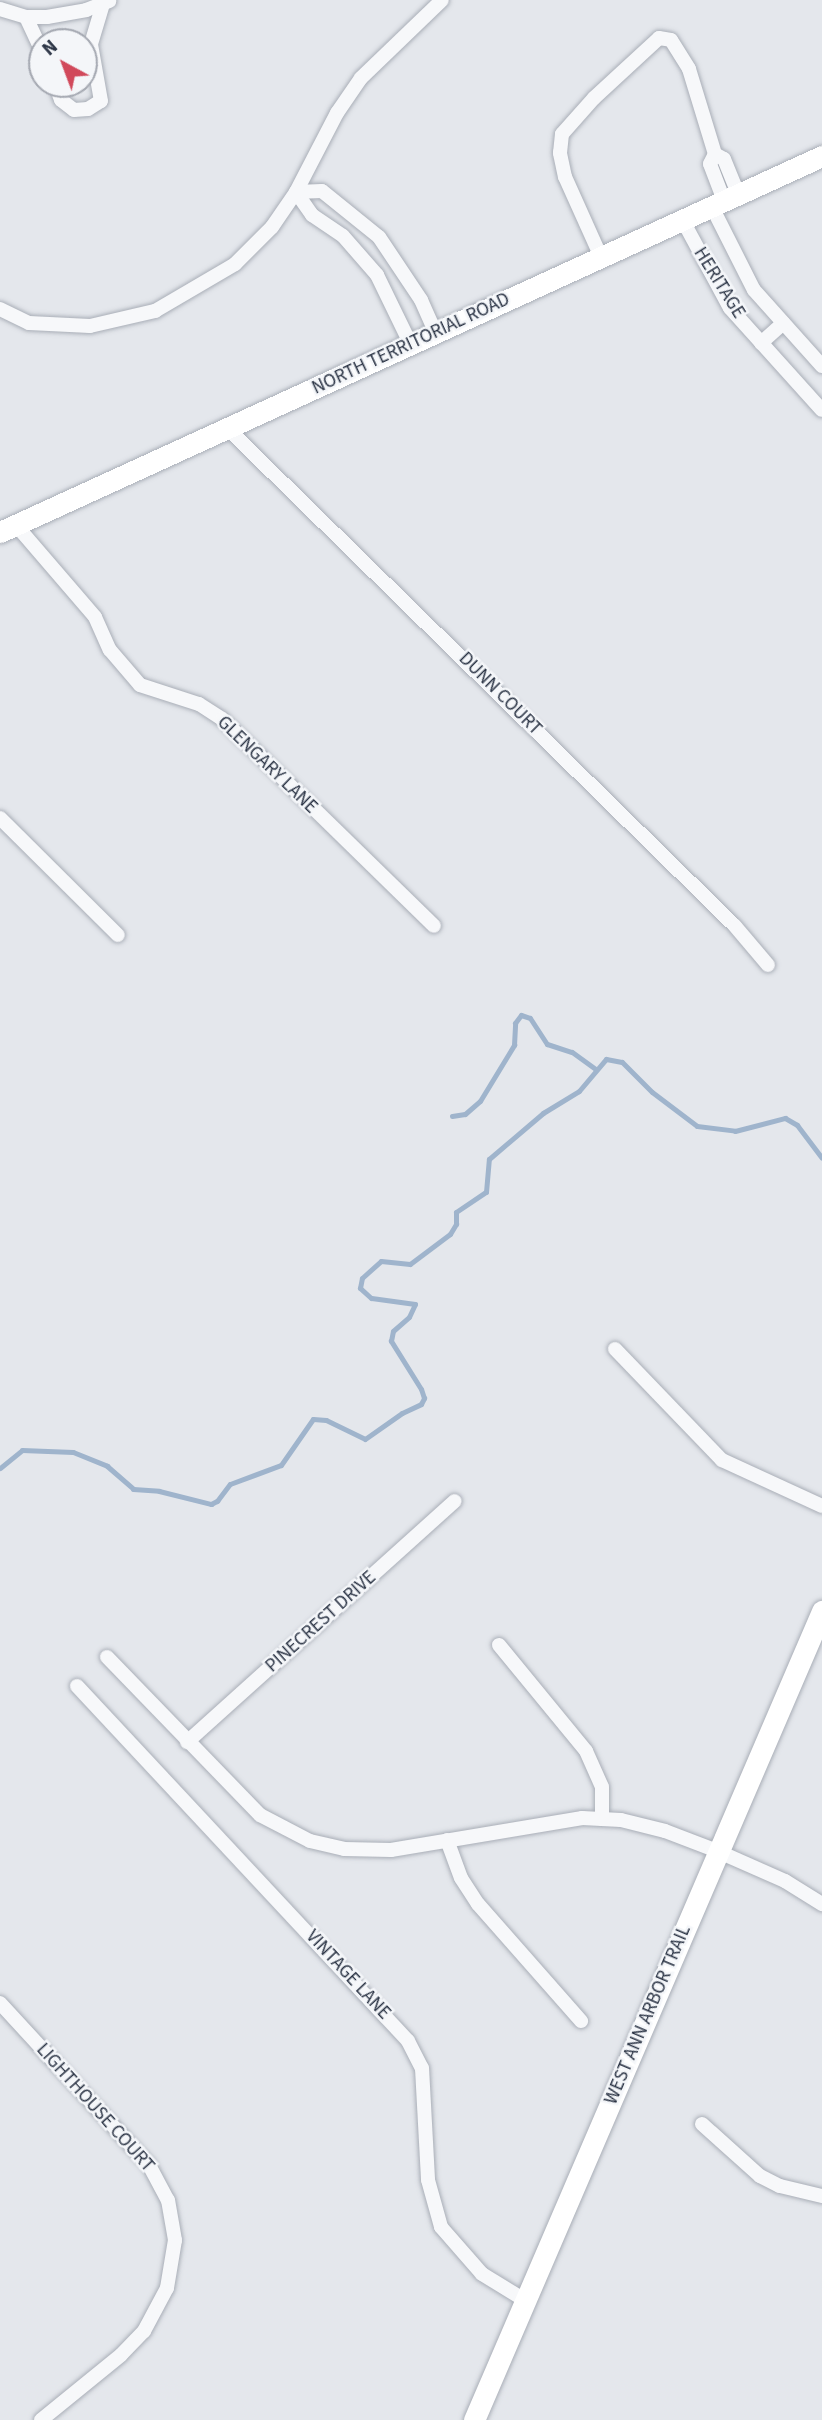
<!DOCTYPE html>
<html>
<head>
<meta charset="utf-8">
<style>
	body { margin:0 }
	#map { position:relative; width:822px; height:2420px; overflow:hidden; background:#e4e7ec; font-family:"Source Sans 3",sans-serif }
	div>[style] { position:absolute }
	.stream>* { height:5px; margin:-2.5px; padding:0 2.5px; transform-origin:2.5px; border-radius:2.5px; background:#9fb4cc }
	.roads { filter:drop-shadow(0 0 2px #a9aeb7) drop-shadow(0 0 2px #a9aeb7) }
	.street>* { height:14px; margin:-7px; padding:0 7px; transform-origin:7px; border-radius:7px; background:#f7f8fa }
	.secondary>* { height:21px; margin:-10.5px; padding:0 10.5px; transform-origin:10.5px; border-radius:10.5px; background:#fff }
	span { translate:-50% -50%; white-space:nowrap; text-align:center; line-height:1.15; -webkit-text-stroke:5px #f4f6f9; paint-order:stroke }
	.street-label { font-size:19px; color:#2b3445 }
	.north { position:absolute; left:28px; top:28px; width:70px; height:70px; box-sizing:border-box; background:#f4f6f9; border:2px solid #a4a8b1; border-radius:50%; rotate:319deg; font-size:19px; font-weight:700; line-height:28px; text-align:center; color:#2b3445 }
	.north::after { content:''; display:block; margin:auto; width:24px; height:32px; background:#d1495b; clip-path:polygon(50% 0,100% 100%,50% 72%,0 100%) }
</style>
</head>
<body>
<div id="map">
	<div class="stream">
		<i style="left:452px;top:1116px;width:13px;rotate:-9deg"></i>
		<i style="left:465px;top:1114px;width:20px;rotate:-41deg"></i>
		<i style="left:480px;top:1101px;width:66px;rotate:-58.7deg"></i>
		<i style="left:514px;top:1045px;width:22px;rotate:-87deg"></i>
		<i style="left:515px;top:1023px;width:10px;rotate:-53deg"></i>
		<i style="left:521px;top:1015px;width:9px;rotate:18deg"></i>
		<i style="left:530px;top:1018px;width:31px;rotate:57deg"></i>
		<i style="left:547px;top:1044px;width:26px;rotate:18deg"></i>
		<i style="left:572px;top:1052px;width:29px;rotate:36deg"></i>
		<i style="left:0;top:1468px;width:28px;rotate:-39deg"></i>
		<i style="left:22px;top:1450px;width:51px;rotate:2.2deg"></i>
		<i style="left:73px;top:1452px;width:37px;rotate:22deg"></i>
		<i style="left:107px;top:1466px;width:35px;rotate:41deg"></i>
		<i style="left:133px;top:1489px;width:26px;rotate:4deg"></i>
		<i style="left:159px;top:1491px;width:54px;rotate:14deg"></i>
		<i style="left:211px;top:1504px;width:7px;rotate:-27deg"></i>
		<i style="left:217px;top:1501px;width:21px;rotate:-53deg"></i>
		<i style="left:230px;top:1484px;width:54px;rotate:-20.4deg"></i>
		<i style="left:281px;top:1465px;width:56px;rotate:-55.2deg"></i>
		<i style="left:313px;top:1419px;width:13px;rotate:4deg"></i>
		<i style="left:326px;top:1420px;width:43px;rotate:26deg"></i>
		<i style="left:365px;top:1439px;width:45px;rotate:-35.1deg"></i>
		<i style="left:402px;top:1413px;width:21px;rotate:-25deg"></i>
		<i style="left:421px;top:1404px;width:7px;rotate:-63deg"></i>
		<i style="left:424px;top:1398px;width:9px;rotate:-108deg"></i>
		<i style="left:421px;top:1389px;width:57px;rotate:-122deg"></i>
		<i style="left:391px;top:1341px;width:10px;rotate:-79deg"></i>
		<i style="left:393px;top:1331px;width:21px;rotate:-41deg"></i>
		<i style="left:409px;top:1317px;width:14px;rotate:-65deg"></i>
		<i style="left:415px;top:1304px;width:44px;rotate:-172.2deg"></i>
		<i style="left:371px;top:1298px;width:15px;rotate:-138deg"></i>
		<i style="left:360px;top:1288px;width:10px;rotate:-79deg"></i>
		<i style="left:362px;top:1278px;width:25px;rotate:-42deg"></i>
		<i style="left:381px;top:1261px;width:29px;rotate:6deg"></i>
		<i style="left:410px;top:1264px;width:50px;rotate:-36.9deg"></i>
		<i style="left:450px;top:1234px;width:12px;rotate:-59deg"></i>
		<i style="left:456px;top:1224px;width:12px;rotate:-90deg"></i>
		<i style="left:456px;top:1212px;width:36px;rotate:-34deg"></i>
		<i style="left:486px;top:1192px;width:33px;rotate:-85deg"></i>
		<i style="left:489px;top:1159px;width:71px;rotate:-40.4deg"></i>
		<i style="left:543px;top:1113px;width:42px;rotate:-31.4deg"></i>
		<i style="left:579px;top:1091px;width:42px;rotate:-49.8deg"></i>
		<i style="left:606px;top:1059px;width:16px;rotate:11deg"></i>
		<i style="left:622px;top:1062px;width:42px;rotate:45deg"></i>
		<i style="left:652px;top:1092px;width:56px;rotate:37.1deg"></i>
		<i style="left:697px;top:1126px;width:38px;rotate:7deg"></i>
		<i style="left:735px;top:1131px;width:52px;rotate:-14.6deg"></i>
		<i style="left:785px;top:1118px;width:14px;rotate:30deg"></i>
		<i style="left:797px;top:1125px;width:41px;rotate:52.9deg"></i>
	</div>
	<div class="roads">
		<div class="street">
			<i style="left:0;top:9px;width:27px;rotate:17deg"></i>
			<i style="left:26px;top:17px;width:21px"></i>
			<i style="left:47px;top:17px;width:40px;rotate:-10deg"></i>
			<i style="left:86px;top:10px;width:25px;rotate:-21deg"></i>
			<i style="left:26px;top:17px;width:38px;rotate:65deg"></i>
			<i style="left:55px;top:84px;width:17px;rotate:69deg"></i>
			<i style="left:61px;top:100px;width:16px;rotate:38deg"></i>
			<i style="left:74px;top:110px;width:14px;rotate:-4deg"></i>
			<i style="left:88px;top:109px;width:15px;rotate:-32deg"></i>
			<i style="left:101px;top:101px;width:58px;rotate:-100deg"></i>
			<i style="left:91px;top:44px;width:42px;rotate:-73.3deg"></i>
			<i style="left:715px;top:154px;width:11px;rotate:117deg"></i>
			<i style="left:710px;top:164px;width:39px;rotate:69deg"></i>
			<i style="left:296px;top:192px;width:26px;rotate:-2deg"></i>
			<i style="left:322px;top:191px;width:73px;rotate:38.9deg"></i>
			<i style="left:379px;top:237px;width:76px;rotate:56.3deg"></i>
			<i style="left:421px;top:300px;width:35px;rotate:66deg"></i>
			<i style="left:296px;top:192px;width:28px;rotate:55deg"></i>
			<i style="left:312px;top:215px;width:37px;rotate:34deg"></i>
			<i style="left:343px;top:236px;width:52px;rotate:48.9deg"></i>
			<i style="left:377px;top:275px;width:76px;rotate:64.1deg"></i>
			<i style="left:711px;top:205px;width:95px;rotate:63.2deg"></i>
			<i style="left:754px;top:290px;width:102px;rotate:48.2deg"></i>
			<i style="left:682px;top:219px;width:101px;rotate:61.7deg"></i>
			<i style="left:730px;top:308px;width:137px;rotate:48deg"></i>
			<i style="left:601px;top:257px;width:88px;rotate:-114.2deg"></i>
			<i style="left:565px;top:177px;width:25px;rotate:-102deg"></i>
			<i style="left:560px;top:153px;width:19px;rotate:-84deg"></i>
			<i style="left:562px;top:134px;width:48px;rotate:-48.4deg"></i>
			<i style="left:594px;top:98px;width:88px;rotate:-42.7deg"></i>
			<i style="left:659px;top:38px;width:12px;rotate:9deg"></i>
			<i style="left:671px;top:40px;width:34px;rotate:58deg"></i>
			<i style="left:689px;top:69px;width:89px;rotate:73deg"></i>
			<i style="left:715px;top:154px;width:10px;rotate:29deg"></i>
			<i style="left:724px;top:159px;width:38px;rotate:68deg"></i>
			<i style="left:0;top:309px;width:32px;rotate:26deg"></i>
			<i style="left:29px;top:323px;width:61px;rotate:2.8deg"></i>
			<i style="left:90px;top:326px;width:67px;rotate:-13deg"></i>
			<i style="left:155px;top:311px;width:93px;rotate:-30.4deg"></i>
			<i style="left:235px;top:264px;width:52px;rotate:-45deg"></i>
			<i style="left:272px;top:227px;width:42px;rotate:-55.6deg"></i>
			<i style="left:296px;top:192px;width:89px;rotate:-62.6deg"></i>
			<i style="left:337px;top:113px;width:42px;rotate:-55.6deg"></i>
			<i style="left:361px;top:78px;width:112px;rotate:-43.9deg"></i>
			<i style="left:761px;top:343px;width:30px;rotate:-42deg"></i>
			<i style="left:227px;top:428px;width:711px;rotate:44.43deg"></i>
			<i style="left:735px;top:926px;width:51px;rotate:49.8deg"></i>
			<i style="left:16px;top:525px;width:121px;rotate:49.3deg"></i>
			<i style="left:95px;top:617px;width:36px;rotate:66deg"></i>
			<i style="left:110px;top:650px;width:46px;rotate:49.4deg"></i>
			<i style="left:140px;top:685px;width:62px;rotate:17.9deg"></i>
			<i style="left:199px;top:704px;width:27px;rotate:33deg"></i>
			<i style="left:222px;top:719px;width:296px;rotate:44.3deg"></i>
			<i style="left:0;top:818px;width:166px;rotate:44.8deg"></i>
			<i style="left:615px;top:1349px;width:154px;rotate:46.1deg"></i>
			<i style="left:722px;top:1460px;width:110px;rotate:24.7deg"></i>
			<i style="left:499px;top:1645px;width:137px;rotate:50.6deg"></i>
			<i style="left:586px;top:1751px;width:39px;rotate:66deg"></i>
			<i style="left:602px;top:1787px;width:32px;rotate:90deg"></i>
			<i style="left:107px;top:1657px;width:220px;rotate:45.9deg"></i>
			<i style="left:260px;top:1815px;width:56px;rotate:27.5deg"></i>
			<i style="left:310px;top:1841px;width:35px;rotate:13deg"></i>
			<i style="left:344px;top:1849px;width:47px;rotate:1.2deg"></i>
			<i style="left:391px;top:1850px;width:194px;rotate:-9.5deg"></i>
			<i style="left:582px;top:1818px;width:39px;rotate:3deg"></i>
			<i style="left:621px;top:1820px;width:45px;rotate:14deg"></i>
			<i style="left:665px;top:1831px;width:56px;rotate:21deg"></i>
			<i style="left:717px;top:1851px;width:74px;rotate:23.8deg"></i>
			<i style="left:785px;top:1881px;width:44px;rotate:31.9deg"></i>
			<i style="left:77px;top:1686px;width:485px;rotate:47deg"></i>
			<i style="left:408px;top:2041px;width:30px;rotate:63deg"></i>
			<i style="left:422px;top:2068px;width:112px;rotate:86.9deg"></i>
			<i style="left:428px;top:2180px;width:49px;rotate:74.5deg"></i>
			<i style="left:441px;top:2227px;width:62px;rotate:48.9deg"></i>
			<i style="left:482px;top:2274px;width:52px;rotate:31.5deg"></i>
			<i style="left:187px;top:1742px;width:360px;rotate:-42deg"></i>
			<i style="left:447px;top:1840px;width:40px;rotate:69.8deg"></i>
			<i style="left:461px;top:1878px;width:31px;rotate:57deg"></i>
			<i style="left:478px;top:1904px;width:156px;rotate:48.6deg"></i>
			<i style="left:0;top:2003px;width:220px;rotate:47.4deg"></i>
			<i style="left:149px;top:2165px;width:40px;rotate:62deg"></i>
			<i style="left:168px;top:2200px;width:41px;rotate:80.1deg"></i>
			<i style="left:175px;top:2240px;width:49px;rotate:99.5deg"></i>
			<i style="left:167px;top:2288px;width:49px;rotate:118.1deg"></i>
			<i style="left:144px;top:2331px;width:33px;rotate:134deg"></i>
			<i style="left:121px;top:2355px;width:103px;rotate:140.9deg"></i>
			<i style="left:702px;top:2124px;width:78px;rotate:41.9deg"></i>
			<i style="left:760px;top:2176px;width:22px;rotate:27deg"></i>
			<i style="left:780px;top:2186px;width:43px;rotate:13.4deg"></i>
		</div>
		<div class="secondary">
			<i style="left:0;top:532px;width:904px;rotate:-24.58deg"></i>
			<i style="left:474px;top:2420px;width:881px;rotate:-66.72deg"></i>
		</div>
	</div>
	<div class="street-label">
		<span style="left:719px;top:283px;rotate:58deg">HERITAGE</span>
		<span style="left:411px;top:344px;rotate:-25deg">NORTH TERRITORIAL ROAD</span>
		<span style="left:500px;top:694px;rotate:45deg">DUNN COURT</span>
		<span style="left:267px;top:765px;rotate:44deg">GLENGARY LANE</span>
		<span style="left:321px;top:1622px;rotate:-42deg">PINECREST DRIVE</span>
		<span style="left:348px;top:1975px;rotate:47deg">VINTAGE LANE</span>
		<span style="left:648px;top:2015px;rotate:-67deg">WEST ANN ARBOR TRAIL</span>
		<span style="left:95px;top:2108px;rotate:48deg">LIGHTHOUSE COURT</span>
	</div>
	<div class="north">N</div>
</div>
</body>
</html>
